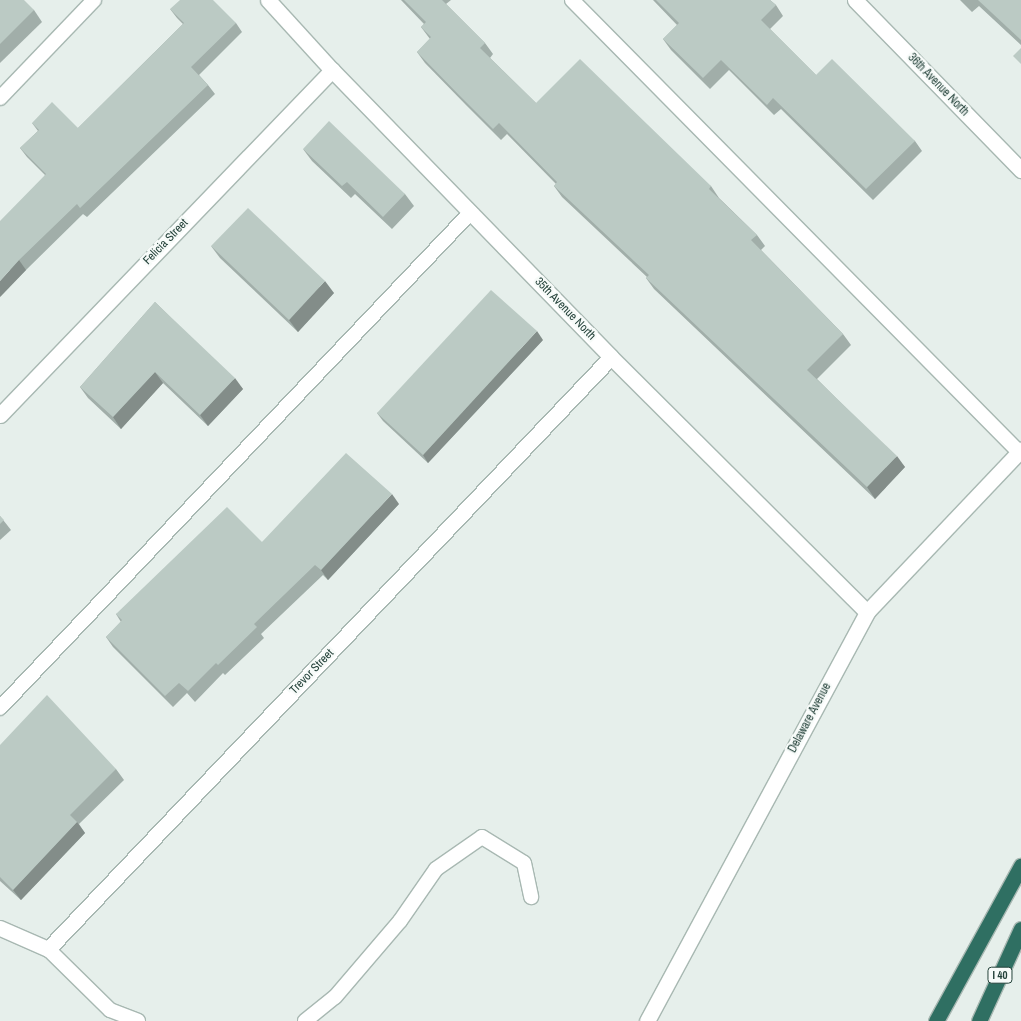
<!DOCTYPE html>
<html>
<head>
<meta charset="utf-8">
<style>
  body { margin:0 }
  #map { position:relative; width:1021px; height:1021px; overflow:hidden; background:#e6efeb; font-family:"Archivo Narrow",sans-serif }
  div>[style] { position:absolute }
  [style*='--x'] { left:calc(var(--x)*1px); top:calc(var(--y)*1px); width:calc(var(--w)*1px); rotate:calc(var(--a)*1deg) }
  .roads { filter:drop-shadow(1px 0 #a8b8b2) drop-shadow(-1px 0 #a8b8b2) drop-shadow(0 1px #a8b8b2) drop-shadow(0 -1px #a8b8b2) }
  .service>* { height:14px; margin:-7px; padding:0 7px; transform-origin:7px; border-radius:7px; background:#fff }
  .minor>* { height:15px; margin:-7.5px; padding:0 7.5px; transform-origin:7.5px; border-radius:7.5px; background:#fff }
  .motorway>* { height:15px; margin:-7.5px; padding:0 7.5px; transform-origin:7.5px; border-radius:7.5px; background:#2f6f62 }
  .wall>* { inset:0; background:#a1aea9 }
  .shaded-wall>* { inset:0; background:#838d89 }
  .building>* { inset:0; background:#bbcac4 }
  span { translate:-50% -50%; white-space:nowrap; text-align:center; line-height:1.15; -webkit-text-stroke:4.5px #f7fbf9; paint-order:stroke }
  .shield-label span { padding:1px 4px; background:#f7fbf9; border:1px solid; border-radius:4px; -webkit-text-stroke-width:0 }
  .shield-label { font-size:11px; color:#24423a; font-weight:700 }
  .street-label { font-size:12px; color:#24423a }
</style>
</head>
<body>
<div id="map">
  <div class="roads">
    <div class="service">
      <i style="--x:572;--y:0;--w:636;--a:45.32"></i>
      <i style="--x:0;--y:98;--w:136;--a:-46.2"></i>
      <i style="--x:0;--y:708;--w:684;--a:-46.48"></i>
      <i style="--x:48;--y:949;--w:87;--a:44.5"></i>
      <i style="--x:110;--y:1010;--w:30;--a:21"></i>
      <i style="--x:305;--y:1021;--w:38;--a:-39"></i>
      <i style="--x:335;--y:997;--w:100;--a:-49.5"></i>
      <i style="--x:400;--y:921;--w:63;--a:-55.3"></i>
      <i style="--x:436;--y:869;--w:56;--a:-34.8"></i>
      <i style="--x:482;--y:837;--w:49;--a:31.8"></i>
      <i style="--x:524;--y:863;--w:35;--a:78"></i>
    </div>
    <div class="minor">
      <i style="--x:268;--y:0;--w:95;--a:47.6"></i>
      <i style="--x:332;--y:70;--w:400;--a:45.8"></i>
      <i style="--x:611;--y:357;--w:361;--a:44.9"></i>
      <i style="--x:855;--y:0;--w:238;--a:45.7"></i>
      <i style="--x:0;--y:415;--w:479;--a:-46.1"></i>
      <i style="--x:0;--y:928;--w:52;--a:23.6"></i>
      <i style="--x:48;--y:949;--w:817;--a:-46.44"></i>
      <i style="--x:647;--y:1021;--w:464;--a:-61.7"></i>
      <i style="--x:867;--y:612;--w:224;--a:-46.5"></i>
    </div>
    <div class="motorway">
      <i style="--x:936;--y:1021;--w:177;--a:-61.3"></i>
      <i style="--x:979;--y:1021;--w:101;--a:-65.5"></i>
    </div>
  </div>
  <div class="wall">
    <i style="clip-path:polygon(0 0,34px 10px,42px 22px,0 63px)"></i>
    <i style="clip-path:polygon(401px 0,451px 0,446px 4px,485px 43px,493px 54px,490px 58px,536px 103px,711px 186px,719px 198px,757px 235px,765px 246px,761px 250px,843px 334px,851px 345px,817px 379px,905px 467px,875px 499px,654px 289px,646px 278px,647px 277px,562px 197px,554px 186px,556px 184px,507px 134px,501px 140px,466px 105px,425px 63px,417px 52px,430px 39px,421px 27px,424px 24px)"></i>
    <i style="clip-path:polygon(653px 0,770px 0,776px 5px,783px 16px,770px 29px,816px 75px,915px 141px,922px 151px,873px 200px,781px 109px,774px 115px,729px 70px,710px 89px,671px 50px,663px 39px,677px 25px)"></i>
    <i style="clip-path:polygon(960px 0,1021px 0,1021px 45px,979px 6px,972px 12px)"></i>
    <i style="clip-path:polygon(170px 9px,236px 23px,242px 32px,199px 75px,208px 85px,215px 94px,87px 217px,83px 214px,26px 270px,0 297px,45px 175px,27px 157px,20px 148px,38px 131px,32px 123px,78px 128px,183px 24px,177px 18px)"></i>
    <i style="clip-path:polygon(303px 149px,405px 194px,414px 206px,392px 229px,355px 194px,351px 198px,312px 161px)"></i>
    <i style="clip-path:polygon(211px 246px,334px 293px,298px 332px,220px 258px)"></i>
    <i style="clip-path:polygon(155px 302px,243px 389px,208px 426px,163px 383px,121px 429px,88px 398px,80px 387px)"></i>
    <i style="clip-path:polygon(543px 340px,428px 463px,383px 421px,377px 413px)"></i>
    <i style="clip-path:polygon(399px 504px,328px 580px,323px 575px,261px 634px,264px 638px,225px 675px,223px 673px,195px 702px,187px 693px,173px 707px,113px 647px,106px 637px,121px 622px,116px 614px,262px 542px)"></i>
    <i style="clip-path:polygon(0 516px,11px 530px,0 540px)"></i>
    <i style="clip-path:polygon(0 745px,116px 769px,124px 780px,79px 824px,85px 833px,21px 900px,0 881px)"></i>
  </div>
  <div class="shaded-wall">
    <i style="clip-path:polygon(19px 260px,26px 270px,0 297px,0 281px)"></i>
    <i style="clip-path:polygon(325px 281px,334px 293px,298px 332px,289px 320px)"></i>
    <i style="clip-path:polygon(537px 331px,543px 340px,428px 463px,423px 455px)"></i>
    <i style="clip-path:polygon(155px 372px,163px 383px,121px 429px,113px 417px)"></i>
    <i style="clip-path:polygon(235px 378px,243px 389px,208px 426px,200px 415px)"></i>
    <i style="clip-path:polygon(897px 456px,905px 467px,875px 499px,867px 487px)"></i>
    <i style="clip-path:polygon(392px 494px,399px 504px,328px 580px,321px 570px)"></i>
    <i style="clip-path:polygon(77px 822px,85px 833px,21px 900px,13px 890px)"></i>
  </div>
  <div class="building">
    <i style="clip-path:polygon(0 0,24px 0,34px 10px,0 44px)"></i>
    <i style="clip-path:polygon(180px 0,213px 0,236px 23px,191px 67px,208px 85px,80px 208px,77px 204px,19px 260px,0 281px,0 221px,46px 174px,20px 148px,39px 130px,32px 123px,52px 102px,78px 128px,184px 23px,170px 9px)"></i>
    <i style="clip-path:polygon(404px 0,442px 0,485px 43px,480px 48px,536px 103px,580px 59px,711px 186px,709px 189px,757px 235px,751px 240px,843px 334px,807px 370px,897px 456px,867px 487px,646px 278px,649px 275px,554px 186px,557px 182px,499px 123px,493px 129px,458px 94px,417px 52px,431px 37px,421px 27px,426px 22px)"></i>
    <i style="clip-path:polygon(656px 0,770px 0,776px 5px,761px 20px,816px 75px,832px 59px,915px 141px,866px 189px,773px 98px,767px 105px,721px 60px,703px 78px,663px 39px,679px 23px)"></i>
    <i style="clip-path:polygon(978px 0,1021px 0,1021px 40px)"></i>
    <i style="clip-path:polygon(1021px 48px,1021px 64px,1013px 56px)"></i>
    <i style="clip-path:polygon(329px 121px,405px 194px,383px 217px,347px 182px,342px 186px,303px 149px)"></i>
    <i style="clip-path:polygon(248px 208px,325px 281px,289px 320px,211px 246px)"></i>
    <i style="clip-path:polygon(491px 290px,537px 331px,423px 455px,377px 413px)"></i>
    <i style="clip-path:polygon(155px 302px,235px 378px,200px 415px,155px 372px,113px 417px,80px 387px)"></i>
    <i style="clip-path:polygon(346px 453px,392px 494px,321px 570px,315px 565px,254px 624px,257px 627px,218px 665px,216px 663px,188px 691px,179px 683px,165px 696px,106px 637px,122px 620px,116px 614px,227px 507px,262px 542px)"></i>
    <i style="clip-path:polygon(0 516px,4px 520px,0 524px)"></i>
    <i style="clip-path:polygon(47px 695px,116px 769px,70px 815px,77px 822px,13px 890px,0 877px,0 745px)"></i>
  </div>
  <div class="shield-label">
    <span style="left:1000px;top:975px">I 40</span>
  </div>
  <div class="street-label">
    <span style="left:938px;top:85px;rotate:46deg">36th Avenue North</span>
    <span style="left:166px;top:242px;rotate:-46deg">Felicia Street</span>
    <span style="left:565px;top:309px;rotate:46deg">35th Avenue North</span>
    <span style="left:312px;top:672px;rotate:-46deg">Trevor Street</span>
    <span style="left:810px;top:718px;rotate:-62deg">Delaware Avenue</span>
  </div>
</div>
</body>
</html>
